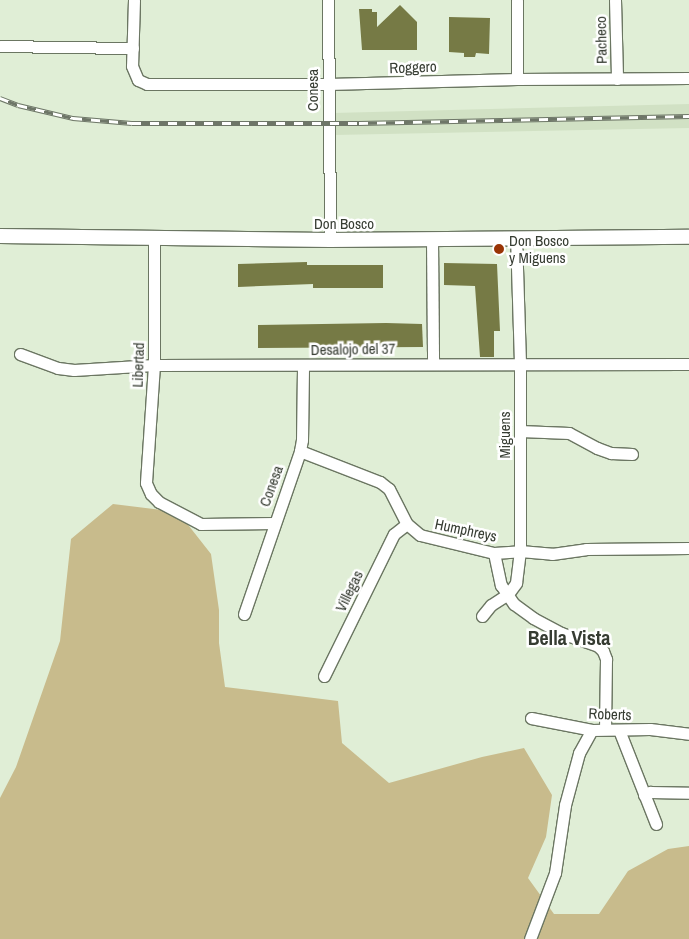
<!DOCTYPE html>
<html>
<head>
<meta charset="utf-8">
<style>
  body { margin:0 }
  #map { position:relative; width:689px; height:939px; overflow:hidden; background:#e0eed6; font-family:"Archivo Narrow",sans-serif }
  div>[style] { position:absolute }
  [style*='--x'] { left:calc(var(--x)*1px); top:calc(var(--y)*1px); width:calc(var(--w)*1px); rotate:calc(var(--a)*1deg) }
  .built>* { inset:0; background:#d1e1c4 }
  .green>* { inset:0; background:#c8bb8c }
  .building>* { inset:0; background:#767a45 }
  .roads { filter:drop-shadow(1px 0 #6b7662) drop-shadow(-1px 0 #6b7662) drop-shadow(0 1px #6b7662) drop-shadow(0 -1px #6b7662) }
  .minor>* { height:11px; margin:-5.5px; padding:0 5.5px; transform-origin:5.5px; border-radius:5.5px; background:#fff }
  .tertiary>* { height:14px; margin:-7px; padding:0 7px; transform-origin:7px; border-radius:7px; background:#fff }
  .rail>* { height:5px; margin-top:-2.5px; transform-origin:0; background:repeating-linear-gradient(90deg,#fff 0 9px,#6e7668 0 18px); box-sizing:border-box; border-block:1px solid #6e7668 }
  .dots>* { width:14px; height:14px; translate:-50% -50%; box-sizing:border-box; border:2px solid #fff; border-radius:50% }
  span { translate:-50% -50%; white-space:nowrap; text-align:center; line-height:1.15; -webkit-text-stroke:5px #fff; paint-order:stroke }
  .street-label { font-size:15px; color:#363c32 }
  .poi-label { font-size:15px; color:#363c32 }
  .left { translate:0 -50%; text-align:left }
  .district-label { font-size:20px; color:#363c32; font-weight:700 }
</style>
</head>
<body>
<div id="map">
  <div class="built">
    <i style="clip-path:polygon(689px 104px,689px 128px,334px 135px,333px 113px)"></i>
  </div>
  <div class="green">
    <i style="clip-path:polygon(113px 504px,178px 512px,211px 554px,219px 610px,219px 643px,225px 687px,338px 701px,342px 743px,389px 783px,482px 757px,524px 748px,552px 795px,546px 837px,528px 878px,554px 914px,599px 914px,628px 871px,668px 849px,689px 846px,689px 939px,0 939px,0 798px,16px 767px,60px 641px,71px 539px)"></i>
  </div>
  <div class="building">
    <i style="clip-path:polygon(400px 5px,417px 22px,417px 50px,362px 50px,359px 9px,372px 9px,372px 12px,377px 12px,377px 27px)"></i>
    <i style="clip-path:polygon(449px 17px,490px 18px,489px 54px,476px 53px,475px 57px,464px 57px,464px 53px,449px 52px)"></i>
    <i style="clip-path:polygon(307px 262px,307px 265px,383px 265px,383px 288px,313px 288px,313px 284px,238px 287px,238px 264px)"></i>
    <i style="clip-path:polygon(444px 263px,497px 264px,500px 331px,494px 331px,494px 357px,480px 357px,475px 286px,444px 285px)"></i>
    <i style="clip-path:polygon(386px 323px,422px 324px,423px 347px,258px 348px,258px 325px)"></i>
  </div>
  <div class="roads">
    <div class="minor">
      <i style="--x:134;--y:0;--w:66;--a:91.7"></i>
      <i style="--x:132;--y:66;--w:15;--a:67"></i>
      <i style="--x:138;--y:80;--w:10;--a:24"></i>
      <i style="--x:147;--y:84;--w:181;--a:0"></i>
      <i style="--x:328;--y:84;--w:189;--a:-1.5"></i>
      <i style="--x:517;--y:79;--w:172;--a:-0.3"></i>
      <i style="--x:328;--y:0;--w:240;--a:89.5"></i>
      <i style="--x:517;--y:0;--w:79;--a:90"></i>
      <i style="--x:615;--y:0;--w:79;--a:88.5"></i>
      <i style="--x:0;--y:46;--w:133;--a:0.9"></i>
      <i style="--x:154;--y:236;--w:129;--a:90"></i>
      <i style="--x:154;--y:365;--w:118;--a:93.9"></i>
      <i style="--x:146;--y:483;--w:12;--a:66"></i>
      <i style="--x:151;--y:494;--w:11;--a:45"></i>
      <i style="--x:159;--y:502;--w:47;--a:27.6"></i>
      <i style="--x:201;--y:524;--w:73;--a:-0.8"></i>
      <i style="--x:432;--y:239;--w:124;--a:89.5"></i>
      <i style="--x:20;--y:354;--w:40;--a:20.2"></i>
      <i style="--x:58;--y:368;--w:16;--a:7"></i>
      <i style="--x:74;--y:370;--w:80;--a:-3.6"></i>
      <i style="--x:154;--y:365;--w:535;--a:-0.11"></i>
      <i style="--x:520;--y:431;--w:49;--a:2.3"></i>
      <i style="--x:569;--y:433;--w:32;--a:28"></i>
      <i style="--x:597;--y:448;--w:15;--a:20"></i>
      <i style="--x:611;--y:453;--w:21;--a:3"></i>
      <i style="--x:300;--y:451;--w:86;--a:21.2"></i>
      <i style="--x:380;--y:482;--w:11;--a:38"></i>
      <i style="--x:389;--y:489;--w:39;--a:63"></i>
      <i style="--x:407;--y:524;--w:17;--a:40"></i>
      <i style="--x:420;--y:535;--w:76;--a:13.7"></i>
      <i style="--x:494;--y:553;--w:26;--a:-4"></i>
      <i style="--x:520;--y:551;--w:32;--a:5"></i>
      <i style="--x:552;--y:554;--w:34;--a:-8"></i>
      <i style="--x:586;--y:549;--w:103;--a:-0.6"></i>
      <i style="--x:494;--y:553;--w:33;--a:78"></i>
      <i style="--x:501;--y:585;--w:23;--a:56"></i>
      <i style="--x:514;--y:604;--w:24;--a:36"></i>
      <i style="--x:533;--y:618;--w:32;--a:28"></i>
      <i style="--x:561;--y:633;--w:39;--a:19"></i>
      <i style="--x:598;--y:646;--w:7;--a:45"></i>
      <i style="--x:603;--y:651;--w:9;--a:69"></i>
      <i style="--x:606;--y:659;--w:70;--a:90.8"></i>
      <i style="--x:244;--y:614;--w:172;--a:-71"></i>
      <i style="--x:300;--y:451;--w:11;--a:-80"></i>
      <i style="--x:302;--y:440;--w:75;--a:-89.2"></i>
      <i style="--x:482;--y:616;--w:14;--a:-51"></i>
      <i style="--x:491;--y:605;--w:20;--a:-33"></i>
      <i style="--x:508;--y:594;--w:14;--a:-54"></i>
      <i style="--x:516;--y:583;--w:32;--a:-83"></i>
      <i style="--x:520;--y:551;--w:188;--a:-90"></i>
      <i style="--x:520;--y:363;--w:125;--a:-91.8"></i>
      <i style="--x:324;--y:676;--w:158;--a:-63.8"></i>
      <i style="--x:394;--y:534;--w:16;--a:-38"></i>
      <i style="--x:531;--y:718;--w:62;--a:11.1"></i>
      <i style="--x:592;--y:730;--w:58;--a:-1"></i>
      <i style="--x:650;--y:729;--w:39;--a:7"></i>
      <i style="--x:619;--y:730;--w:101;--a:68.5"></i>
      <i style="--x:644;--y:795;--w:7;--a:-27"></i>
      <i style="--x:650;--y:792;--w:39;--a:1"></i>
      <i style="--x:530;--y:939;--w:71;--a:-69.3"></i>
      <i style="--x:555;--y:873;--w:69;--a:-81.6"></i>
      <i style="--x:565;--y:805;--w:54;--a:-74.9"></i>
      <i style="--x:579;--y:753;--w:26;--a:-61"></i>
    </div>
    <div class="tertiary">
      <i style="--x:0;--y:236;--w:330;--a:0.7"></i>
      <i style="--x:330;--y:240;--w:359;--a:-0.5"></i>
    </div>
  </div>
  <div class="rail">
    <i style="--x:0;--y:98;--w:19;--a:21"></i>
    <i style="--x:18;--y:105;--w:57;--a:13.3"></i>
    <i style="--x:73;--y:118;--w:59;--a:4.8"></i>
    <i style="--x:132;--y:123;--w:227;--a:0"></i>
    <i style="--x:359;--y:123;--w:330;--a:-1.2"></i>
  </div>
  <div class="dots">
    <i style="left:499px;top:249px;background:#993405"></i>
  </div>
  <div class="street-label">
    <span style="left:601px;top:40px;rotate:-91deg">Pacheco</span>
    <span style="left:413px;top:67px;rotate:-2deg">Roggero</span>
    <span style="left:313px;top:90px;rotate:-90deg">Conesa</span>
    <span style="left:344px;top:224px">Don Bosco</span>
    <span style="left:353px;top:349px;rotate:-1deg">Desalojo del 37</span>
    <span style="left:138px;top:365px;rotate:-88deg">Libertad</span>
    <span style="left:505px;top:435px;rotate:-90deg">Miguens</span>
    <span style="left:271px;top:486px;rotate:-70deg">Conesa</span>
    <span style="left:466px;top:530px;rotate:12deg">Humphreys</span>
    <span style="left:349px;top:591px;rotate:-64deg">Villegas</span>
    <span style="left:610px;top:714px;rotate:2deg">Roberts</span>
  </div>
  <div class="poi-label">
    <span class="left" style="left:509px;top:249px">Don Bosco<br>y Miguens</span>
  </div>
  <div class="district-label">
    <span style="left:569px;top:637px">Bella Vista</span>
  </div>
</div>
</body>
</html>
